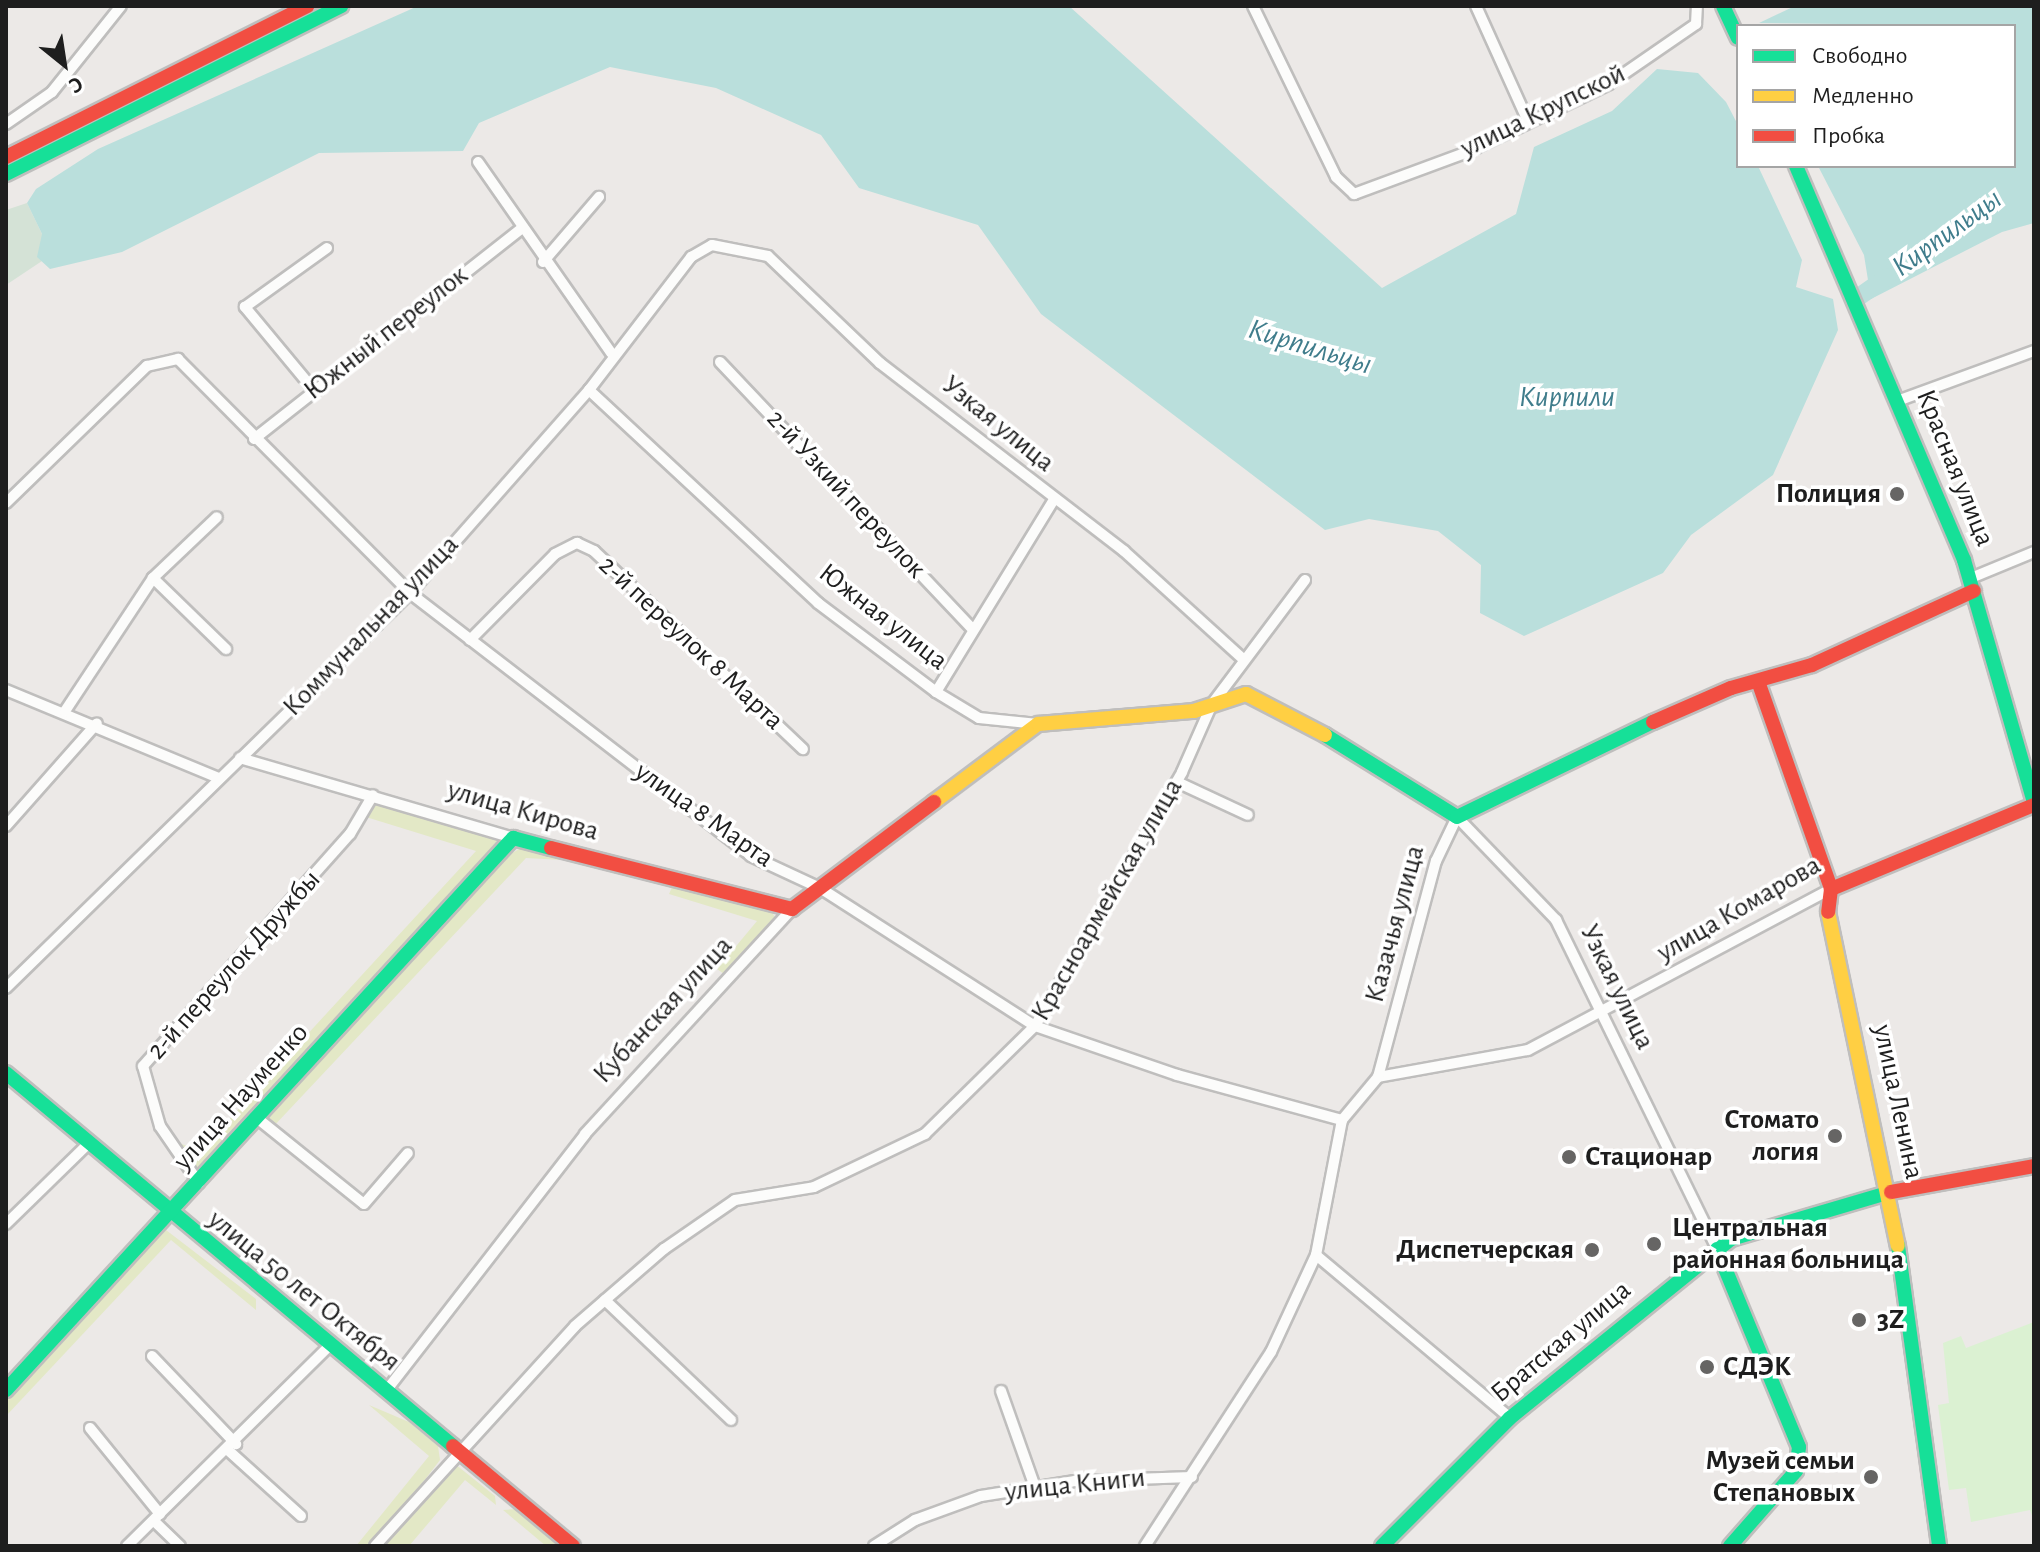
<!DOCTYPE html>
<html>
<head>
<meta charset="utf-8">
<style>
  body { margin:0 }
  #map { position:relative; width:2040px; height:1552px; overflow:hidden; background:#ece9e7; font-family:"Alegreya Sans",sans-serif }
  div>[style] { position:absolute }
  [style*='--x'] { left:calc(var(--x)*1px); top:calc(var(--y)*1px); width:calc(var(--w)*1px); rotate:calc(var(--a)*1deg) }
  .grass>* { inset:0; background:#e3e8c6 }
  .wetland>* { inset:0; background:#d4e2d6 }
  .park>* { inset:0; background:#dbf1d2 }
  .water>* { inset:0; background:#badfdc }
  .river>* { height:18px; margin:-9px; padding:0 9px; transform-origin:9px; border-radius:9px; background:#badfdc }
  .roads { filter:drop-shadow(2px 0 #bfbebd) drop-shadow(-2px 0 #bfbebd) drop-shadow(0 2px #bfbebd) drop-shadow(0 -2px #bfbebd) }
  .street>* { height:10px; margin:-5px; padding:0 5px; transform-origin:5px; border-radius:5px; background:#fcfcfb }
  .fast>* { height:14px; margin:-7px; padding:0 7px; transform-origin:7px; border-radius:7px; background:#16e098 }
  .slow>* { height:14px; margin:-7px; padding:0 7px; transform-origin:7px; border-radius:7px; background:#ffcf43 }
  .jam>* { height:14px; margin:-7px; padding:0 7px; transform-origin:7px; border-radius:7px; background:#f24e42 }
  .dots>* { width:22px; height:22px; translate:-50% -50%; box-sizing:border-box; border:4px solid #fff; border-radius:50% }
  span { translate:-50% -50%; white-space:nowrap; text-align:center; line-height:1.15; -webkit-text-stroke:7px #fff; paint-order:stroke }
  .street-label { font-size:28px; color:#1e1e1e }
  .poi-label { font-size:28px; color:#1e1e1e; font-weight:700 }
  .right { translate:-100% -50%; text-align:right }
  .left { translate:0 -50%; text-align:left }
  .water-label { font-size:30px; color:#407d8c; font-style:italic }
  .frame { position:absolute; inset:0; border:8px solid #1e1e1e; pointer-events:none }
  .legend { position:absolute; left:1736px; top:24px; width:280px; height:144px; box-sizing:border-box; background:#fff; border:2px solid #a5a5a5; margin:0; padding:10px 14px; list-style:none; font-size:24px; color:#1e1e1e }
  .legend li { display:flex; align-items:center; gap:16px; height:40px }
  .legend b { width:40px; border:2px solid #a5a5a5 }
  .north { position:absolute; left:24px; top:24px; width:80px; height:80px; -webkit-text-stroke:6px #fff; paint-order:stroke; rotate:150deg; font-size:22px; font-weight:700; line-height:32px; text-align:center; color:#1e1e1e }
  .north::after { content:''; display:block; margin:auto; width:28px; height:36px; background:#1e1e1e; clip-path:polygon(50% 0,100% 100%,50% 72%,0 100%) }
</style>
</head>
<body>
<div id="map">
  <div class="grass">
    <i style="clip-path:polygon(373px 801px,494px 837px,498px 845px,201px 1169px,194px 1167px,179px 1143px,200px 1151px,476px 851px,366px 817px)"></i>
    <i style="clip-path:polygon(523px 847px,563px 860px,526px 858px,272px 1128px,265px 1116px,505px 857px)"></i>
    <i style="clip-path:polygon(673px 885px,771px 911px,777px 920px,727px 976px,717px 969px,757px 921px,669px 894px)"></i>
    <i style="clip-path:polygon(166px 1230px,256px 1299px,256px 1310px,171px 1240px,6px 1416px,6px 1397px)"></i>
    <i style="clip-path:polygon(369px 1405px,409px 1422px,438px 1446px,440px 1460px,374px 1546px,356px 1546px,429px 1456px)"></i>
    <i style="clip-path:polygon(455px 1464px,495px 1496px,496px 1505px,465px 1480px,409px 1546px,384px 1546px)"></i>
    <i style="clip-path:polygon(516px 1509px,561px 1546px,546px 1546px,503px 1510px)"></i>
  </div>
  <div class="wetland">
    <i style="clip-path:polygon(27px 203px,42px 234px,42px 261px,6px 285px,6px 210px)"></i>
  </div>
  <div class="park">
    <i style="clip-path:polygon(2034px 1322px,2034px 1521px,2030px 1510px,1971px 1522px,1966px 1488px,1949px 1490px,1938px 1405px,1949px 1403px,1943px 1343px,1961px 1336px,1966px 1348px)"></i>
  </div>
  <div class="water">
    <i style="clip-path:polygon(418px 6px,1069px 6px,1382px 288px,1516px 214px,1534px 147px,1612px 111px,1657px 69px,1698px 73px,1726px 102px,1738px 125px,1738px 166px,1758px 166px,1802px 260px,1796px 287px,1833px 299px,1838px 330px,1773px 475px,1691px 535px,1663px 573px,1524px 636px,1480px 613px,1481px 565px,1438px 531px,1369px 519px,1325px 530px,1041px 314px,978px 225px,859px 188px,821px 135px,716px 88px,610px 67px,479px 123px,463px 151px,319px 153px,122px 252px,50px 269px,37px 257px,42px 234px,27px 203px,36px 189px,98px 149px)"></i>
    <i style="clip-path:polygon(1795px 6px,2034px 6px,2034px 223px,2002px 232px,1871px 299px,1864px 255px,1818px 166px,2014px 166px,2014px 26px,1759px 23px)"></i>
  </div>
  <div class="river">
    <i style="--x:1860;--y:296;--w:33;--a:-35"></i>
  </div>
  <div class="roads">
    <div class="street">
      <i style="--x:1253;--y:6;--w:190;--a:64.1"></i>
      <i style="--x:1336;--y:177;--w:25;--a:43"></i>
      <i style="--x:1354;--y:194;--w:124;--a:-20.3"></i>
      <i style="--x:1470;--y:151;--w:154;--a:-25.7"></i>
      <i style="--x:1609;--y:84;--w:106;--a:-34.6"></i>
      <i style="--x:1696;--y:24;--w:18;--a:-87"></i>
      <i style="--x:1476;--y:6;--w:124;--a:65.7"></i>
      <i style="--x:6;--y:124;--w:56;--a:-34.8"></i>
      <i style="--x:52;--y:92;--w:110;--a:-51.3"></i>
      <i style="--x:478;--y:162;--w:233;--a:55.1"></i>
      <i style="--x:543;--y:262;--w:86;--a:-49.3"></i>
      <i style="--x:720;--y:362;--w:365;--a:46.6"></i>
      <i style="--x:313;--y:389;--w:107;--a:-129.7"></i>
      <i style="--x:245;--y:307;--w:101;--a:-35.7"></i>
      <i style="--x:589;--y:390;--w:313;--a:42.9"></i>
      <i style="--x:818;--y:603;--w:148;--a:37"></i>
      <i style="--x:936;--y:692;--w:50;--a:31.2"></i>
      <i style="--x:979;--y:718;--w:59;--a:5.8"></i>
      <i style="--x:1900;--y:400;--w:143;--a:-20.1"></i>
      <i style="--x:254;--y:439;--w:338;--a:-38.2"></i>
      <i style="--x:6;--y:503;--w:197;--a:-44.2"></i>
      <i style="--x:147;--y:366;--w:32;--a:-13"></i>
      <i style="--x:178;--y:359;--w:330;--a:45.2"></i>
      <i style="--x:410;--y:593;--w:431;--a:37.6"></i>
      <i style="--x:751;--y:856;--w:76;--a:24.9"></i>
      <i style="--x:820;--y:888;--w:255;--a:32.7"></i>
      <i style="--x:1035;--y:1026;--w:150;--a:19"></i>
      <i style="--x:1177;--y:1075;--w:171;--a:15.3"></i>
      <i style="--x:153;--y:578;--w:102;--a:44.2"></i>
      <i style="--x:1971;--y:578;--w:68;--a:-22.4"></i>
      <i style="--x:470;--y:640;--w:121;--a:-45.3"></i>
      <i style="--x:555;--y:554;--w:25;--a:-27"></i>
      <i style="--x:577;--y:543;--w:19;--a:25"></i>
      <i style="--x:594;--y:551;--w:288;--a:43.5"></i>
      <i style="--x:6;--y:690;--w:230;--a:22.5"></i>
      <i style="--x:936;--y:692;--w:224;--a:-58.5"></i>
      <i style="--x:65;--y:711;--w:159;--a:-56.5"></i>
      <i style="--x:153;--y:578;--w:88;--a:-43.6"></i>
      <i style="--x:240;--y:758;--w:284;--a:16.3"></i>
      <i style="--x:1177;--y:782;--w:78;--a:24.9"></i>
      <i style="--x:6;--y:826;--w:137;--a:-48.5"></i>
      <i style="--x:6;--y:988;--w:565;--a:-44.35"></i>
      <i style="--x:410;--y:593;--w:271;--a:-48.6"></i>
      <i style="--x:589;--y:390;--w:168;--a:-52.5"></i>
      <i style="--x:691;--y:257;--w:24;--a:-30"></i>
      <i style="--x:712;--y:245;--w:57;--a:11.1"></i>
      <i style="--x:768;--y:256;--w:155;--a:43.7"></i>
      <i style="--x:880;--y:363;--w:308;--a:37.6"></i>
      <i style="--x:1124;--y:551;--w:162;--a:42.2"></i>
      <i style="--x:1378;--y:1077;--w:152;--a:-10.2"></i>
      <i style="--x:1528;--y:1050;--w:343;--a:-28"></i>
      <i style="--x:257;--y:1118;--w:137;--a:38.8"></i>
      <i style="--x:364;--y:1204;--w:67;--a:-49.2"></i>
      <i style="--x:199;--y:1183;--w:69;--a:-124.4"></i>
      <i style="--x:160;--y:1126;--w:62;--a:-105.8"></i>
      <i style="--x:143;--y:1066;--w:311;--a:-48.3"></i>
      <i style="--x:350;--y:834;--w:45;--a:-59.5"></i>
      <i style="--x:6;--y:1224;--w:112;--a:-44.3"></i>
      <i style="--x:1316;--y:1255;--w:253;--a:40"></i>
      <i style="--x:605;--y:1300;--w:174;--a:43.6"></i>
      <i style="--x:152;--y:1356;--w:122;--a:46.3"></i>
      <i style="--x:386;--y:1391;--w:325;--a:-52.2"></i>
      <i style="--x:585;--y:1134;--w:306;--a:-47.4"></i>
      <i style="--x:1001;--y:1391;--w:102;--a:70.5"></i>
      <i style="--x:90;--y:1428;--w:111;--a:50.9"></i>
      <i style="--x:229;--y:1451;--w:97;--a:42.1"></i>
      <i style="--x:154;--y:1521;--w:36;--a:44"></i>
      <i style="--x:127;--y:1546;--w:283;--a:-44.7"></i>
      <i style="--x:375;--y:1546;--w:297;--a:-47.7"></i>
      <i style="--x:575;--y:1326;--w:118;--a:-40.9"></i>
      <i style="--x:664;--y:1249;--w:86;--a:-34.6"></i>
      <i style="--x:735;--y:1200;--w:80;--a:-9.3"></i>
      <i style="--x:814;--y:1187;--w:123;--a:-25.5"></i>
      <i style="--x:925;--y:1134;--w:154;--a:-44.5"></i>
      <i style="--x:1035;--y:1026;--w:293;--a:-59.9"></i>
      <i style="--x:1182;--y:772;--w:74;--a:-66.2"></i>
      <i style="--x:1212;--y:704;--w:155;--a:-53.1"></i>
      <i style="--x:874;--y:1546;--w:49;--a:-32.4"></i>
      <i style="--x:915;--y:1520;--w:70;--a:-20"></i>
      <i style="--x:981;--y:1496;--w:95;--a:-9.1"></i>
      <i style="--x:1075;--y:1481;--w:117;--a:-2"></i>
      <i style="--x:1145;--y:1546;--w:231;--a:-57"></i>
      <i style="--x:1271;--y:1352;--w:107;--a:-65.1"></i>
      <i style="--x:1316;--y:1255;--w:137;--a:-79.1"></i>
      <i style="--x:1342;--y:1120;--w:56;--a:-50.1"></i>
      <i style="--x:1378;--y:1077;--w:224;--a:-75"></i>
      <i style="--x:1436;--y:861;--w:49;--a:-64.5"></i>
      <i style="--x:1457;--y:817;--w:143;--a:46.1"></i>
      <i style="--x:1556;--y:920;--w:366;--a:63.9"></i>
    </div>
    <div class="fast">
      <i style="--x:1723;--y:6;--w:35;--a:65"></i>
      <i style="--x:1796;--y:166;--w:428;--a:66.9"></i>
      <i style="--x:1964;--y:560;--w:252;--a:73.9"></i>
      <i style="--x:6;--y:174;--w:375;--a:-26.6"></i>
      <i style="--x:1325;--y:735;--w:155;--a:31.8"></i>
      <i style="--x:1457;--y:817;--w:218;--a:-25.9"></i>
      <i style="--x:6;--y:1073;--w:582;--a:39.84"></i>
      <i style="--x:1898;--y:1246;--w:303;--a:82.2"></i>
      <i style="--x:1717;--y:1249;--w:214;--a:67.5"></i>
      <i style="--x:1799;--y:1447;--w:24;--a:97"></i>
      <i style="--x:1796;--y:1471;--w:100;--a:131.3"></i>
      <i style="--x:6;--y:1390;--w:750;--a:-47.43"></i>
      <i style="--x:513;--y:838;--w:39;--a:15"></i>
      <i style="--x:1382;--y:1546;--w:181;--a:-45"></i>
      <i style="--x:1510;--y:1418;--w:284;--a:-39"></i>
      <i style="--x:1731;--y:1239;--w:167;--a:-16.4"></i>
    </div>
    <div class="slow">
      <i style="--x:934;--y:802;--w:130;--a:-36.9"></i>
      <i style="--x:1038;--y:724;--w:157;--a:-4.8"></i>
      <i style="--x:1194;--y:711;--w:55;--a:-18.1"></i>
      <i style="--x:1246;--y:694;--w:89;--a:27.4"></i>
      <i style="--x:1828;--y:912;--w:341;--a:78.2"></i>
    </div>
    <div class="jam">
      <i style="--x:6;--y:157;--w:337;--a:-26.6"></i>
      <i style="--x:1759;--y:684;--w:217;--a:70.6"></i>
      <i style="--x:1831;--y:889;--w:23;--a:97"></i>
      <i style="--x:1653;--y:722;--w:85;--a:-23.6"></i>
      <i style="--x:1731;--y:688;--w:84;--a:-15.9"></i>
      <i style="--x:1812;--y:665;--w:178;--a:-24.6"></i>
      <i style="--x:551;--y:848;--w:249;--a:14.2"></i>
      <i style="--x:792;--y:909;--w:178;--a:-37"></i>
      <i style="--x:1831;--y:889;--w:220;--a:-22.5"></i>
      <i style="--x:1891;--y:1192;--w:145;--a:-10.3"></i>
      <i style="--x:453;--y:1446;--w:156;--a:39.8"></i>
    </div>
  </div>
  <div class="dots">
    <i style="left:1897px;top:494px;background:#666564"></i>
    <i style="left:1835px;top:1136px;background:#666564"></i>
    <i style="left:1569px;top:1157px;background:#666564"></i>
    <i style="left:1654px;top:1244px;background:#666564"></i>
    <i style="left:1592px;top:1250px;background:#666564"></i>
    <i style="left:1859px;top:1320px;background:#666564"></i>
    <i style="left:1707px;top:1367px;background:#666564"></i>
    <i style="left:1871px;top:1477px;background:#666564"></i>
  </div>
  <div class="street-label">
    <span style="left:1543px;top:111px;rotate:-26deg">улица Крупской</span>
    <span style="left:386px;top:333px;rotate:-38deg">Южный переулок</span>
    <span style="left:998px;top:424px;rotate:39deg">Узкая улица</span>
    <span style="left:1955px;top:468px;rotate:68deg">Красная улица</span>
    <span style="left:846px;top:494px;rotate:47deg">2-й Узкий переулок</span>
    <span style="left:883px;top:617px;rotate:38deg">Южная улица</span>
    <span style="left:371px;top:626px;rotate:-46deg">Коммунальная улица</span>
    <span style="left:691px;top:643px;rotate:43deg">2-й переулок 8 Марта</span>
    <span style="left:523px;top:811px;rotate:16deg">улица Кирова</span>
    <span style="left:704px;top:815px;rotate:35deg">улица 8 Марта</span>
    <span style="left:1107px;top:900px;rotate:-60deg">Красноармейская улица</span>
    <span style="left:1739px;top:909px;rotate:-30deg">улица Комарова</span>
    <span style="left:1395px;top:924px;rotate:-75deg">Казачья улица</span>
    <span style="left:234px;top:965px;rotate:-48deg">2-й переулок Дружбы</span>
    <span style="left:1617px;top:987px;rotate:64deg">Узкая улица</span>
    <span style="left:663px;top:1010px;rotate:-47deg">Кубанская улица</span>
    <span style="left:241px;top:1097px;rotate:-48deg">улица Науменко</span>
    <span style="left:1898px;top:1102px;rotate:78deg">улица Ленина</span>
    <span style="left:304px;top:1291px;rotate:39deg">улица 50 лет Октября</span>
    <span style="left:1561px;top:1342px;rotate:-40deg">Братская улица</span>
    <span style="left:1075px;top:1485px;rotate:-6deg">улица Книги</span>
  </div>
  <div class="poi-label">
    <span class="right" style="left:1881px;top:494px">Полиция</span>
    <span class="right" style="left:1819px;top:1136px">Стомато<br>логия</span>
    <span class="left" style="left:1585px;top:1157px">Стационар</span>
    <span class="left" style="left:1672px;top:1244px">Центральная<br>районная больница</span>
    <span class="right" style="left:1574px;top:1250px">Диспетчерская</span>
    <span class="left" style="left:1877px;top:1320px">3Z</span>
    <span class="left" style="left:1723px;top:1367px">СДЭК</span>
    <span class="right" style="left:1855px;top:1477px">Музей семьи<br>Степановых</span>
  </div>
  <div class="water-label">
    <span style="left:1947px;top:233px;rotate:-36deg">Кирпильцы</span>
    <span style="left:1310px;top:347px;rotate:17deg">Кирпильцы</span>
    <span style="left:1567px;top:397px">Кирпили</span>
  </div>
  <div class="frame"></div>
  <ul class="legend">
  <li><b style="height:10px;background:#16e098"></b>Свободно</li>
  <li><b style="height:10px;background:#ffcf43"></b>Медленно</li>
  <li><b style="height:10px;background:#f24e42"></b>Пробка</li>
  </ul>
  <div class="north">С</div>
</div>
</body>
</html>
